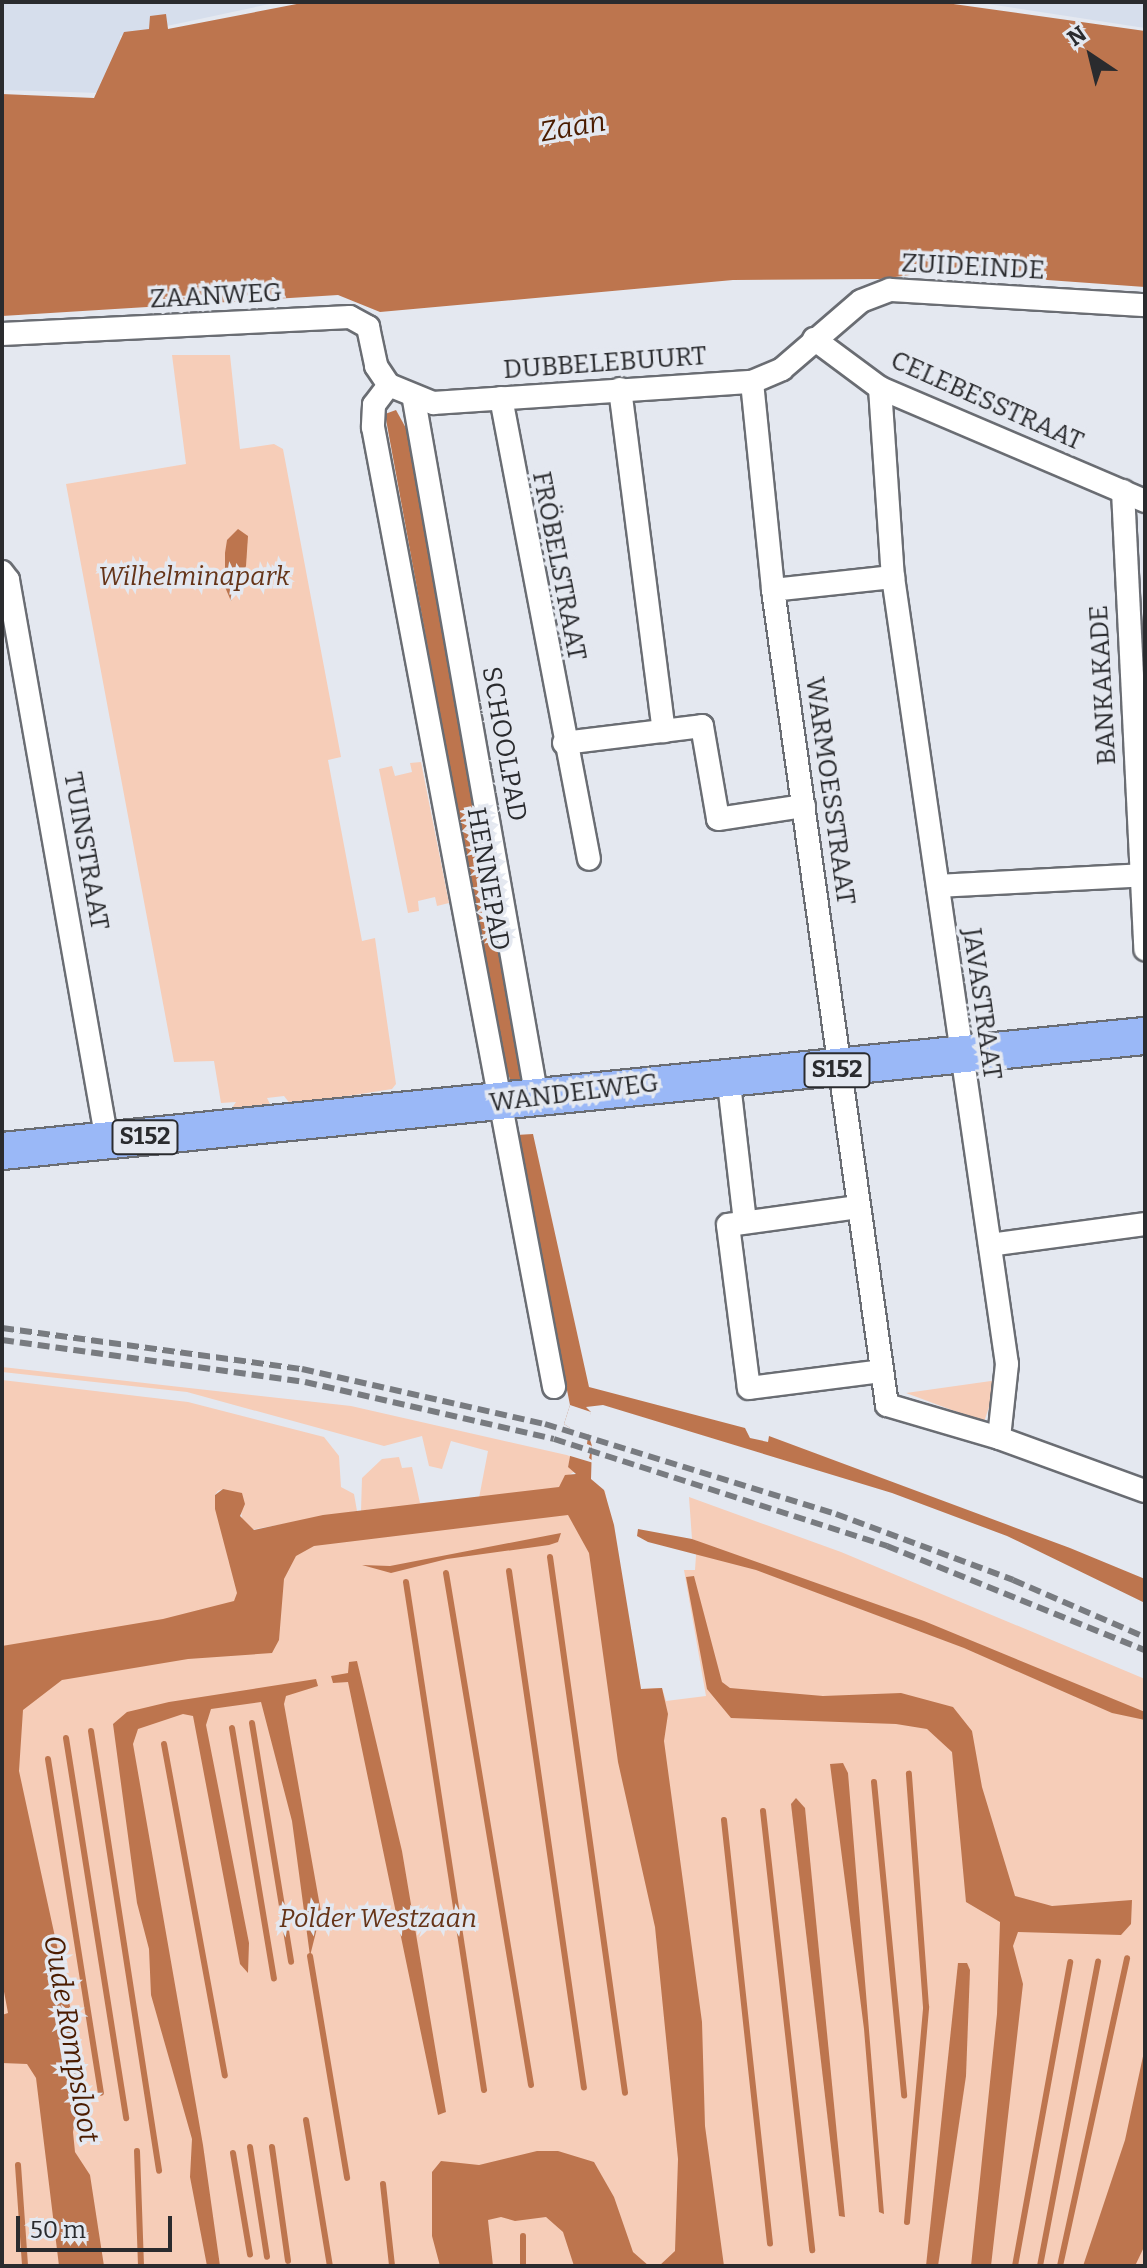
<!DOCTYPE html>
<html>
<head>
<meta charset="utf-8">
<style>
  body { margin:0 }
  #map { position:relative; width:1147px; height:2268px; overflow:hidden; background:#e4e8f0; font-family:Bitter,serif }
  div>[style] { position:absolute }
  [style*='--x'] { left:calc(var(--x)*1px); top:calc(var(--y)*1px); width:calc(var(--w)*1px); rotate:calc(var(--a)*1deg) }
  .built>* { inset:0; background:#d6deec }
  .green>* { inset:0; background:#f6cdb8 }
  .water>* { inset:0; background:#bd754e }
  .pier>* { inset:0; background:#e4e8f0 }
  .stream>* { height:6px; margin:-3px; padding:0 3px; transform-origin:3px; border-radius:3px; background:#bd754e }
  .roads { filter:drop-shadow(2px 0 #6a6d73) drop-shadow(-2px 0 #6a6d73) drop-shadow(0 2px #6a6d73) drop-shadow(0 -2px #6a6d73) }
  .street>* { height:22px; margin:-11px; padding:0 11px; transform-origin:11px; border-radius:11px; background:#fff }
  .primary>* { height:36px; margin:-18px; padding:0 18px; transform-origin:18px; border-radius:18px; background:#9ab8f7 }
  .rail>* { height:6px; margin-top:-3px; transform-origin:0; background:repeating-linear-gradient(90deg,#787b80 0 12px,transparent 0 18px) }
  span { translate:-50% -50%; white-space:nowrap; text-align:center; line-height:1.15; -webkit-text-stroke:7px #e4e8f0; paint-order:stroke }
  .shield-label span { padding:2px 6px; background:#e4e8f0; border:2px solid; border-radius:6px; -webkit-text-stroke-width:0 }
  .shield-label { font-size:24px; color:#2a2b2e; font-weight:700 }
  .street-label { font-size:26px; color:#2a2b2e }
  .park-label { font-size:26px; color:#653418; font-style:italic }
  .water-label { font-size:28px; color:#4b1c00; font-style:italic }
  .frame { position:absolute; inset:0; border:4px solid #2a2b2e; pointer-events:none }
  .north { position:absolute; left:1051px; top:16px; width:80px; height:80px; -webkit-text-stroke:6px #e4e8f0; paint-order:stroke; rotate:325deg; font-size:22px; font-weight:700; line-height:32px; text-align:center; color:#2a2b2e }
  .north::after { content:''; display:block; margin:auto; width:28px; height:36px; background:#2a2b2e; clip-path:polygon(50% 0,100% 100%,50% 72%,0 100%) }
  .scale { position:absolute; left:16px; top:2216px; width:156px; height:36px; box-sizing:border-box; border:4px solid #2a2b2e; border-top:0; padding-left:10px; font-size:24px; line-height:28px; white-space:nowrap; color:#2a2b2e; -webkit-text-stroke:6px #e4e8f0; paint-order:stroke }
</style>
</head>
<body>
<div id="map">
  <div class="built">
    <i style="clip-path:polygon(2px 2px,279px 2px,120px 36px,124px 58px,100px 93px,2px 90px)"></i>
    <i style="clip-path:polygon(975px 2px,1145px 2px,1145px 28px)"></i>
  </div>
  <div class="green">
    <i style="clip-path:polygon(172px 355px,230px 355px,240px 449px,274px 444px,283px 449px,341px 757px,328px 760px,337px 808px,362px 941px,375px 938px,396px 1084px,392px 1089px,291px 1105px,284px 1096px,267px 1098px,271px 1106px,230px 1111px,236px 1102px,221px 1103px,214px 1061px,174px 1062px,66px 484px,186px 464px)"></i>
    <i style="clip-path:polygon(421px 762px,449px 903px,437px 906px,435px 897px,418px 901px,419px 911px,408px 913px,379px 769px,392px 766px,395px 776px,412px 772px,410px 763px)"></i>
    <i style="clip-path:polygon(2px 1367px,351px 1406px,571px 1456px,568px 1467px,577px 1470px,569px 1475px,605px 1491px,641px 1689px,662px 1688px,666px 1701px,706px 1696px,684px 1570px,695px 1570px,697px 1541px,692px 1539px,689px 1497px,841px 1552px,1145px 1679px,1145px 2266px,2px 2266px,2px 1380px,188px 1402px,324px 1437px,339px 1456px,341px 1487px,354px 1494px,357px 1511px,250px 1530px,242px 1523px,241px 1508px,223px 1489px,218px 1491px,215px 1495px,229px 1562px,372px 1509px,361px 1511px,362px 1478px,382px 1459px,399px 1457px,402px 1468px,412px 1467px,420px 1503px,490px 1499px,479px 1498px,488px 1451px,451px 1441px,442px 1469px,429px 1466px,422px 1436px,384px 1446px,187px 1392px,2px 1372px)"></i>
    <i style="clip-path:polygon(998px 1380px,984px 1422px,906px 1393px)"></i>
  </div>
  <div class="water">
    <i style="clip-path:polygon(307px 2px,939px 2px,1145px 31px,1145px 287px,933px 272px,880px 279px,733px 280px,380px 312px,338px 295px,2px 316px,2px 94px,94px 98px,124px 32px,149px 29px,150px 16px,166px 14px,168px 29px)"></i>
    <i style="clip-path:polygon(396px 410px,407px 430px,524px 1062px,522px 1081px,511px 1082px,504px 1063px,385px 414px)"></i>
    <i style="clip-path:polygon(238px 529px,248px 536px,246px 566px,231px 601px,225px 587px,225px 553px,227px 540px)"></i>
    <i style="clip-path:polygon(533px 1134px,589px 1387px,745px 1428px,750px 1438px,768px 1442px,769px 1436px,1070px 1548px,1145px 1579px,1145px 1603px,1007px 1536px,892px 1493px,603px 1405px,586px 1407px,591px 1412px,586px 1427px,592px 1446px,591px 1479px,604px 1490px,614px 1525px,641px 1689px,662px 1688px,668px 1714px,664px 1741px,702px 2022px,705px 2126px,724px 2266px,659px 2266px,675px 2251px,678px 2159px,655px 1927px,618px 1762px,589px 1553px,568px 1515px,314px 1546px,296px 1556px,284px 1579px,279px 1640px,272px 1653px,188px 1659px,62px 1680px,23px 1710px,19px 1771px,78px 2043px,81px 2082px,73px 2132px,75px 2152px,90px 2175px,104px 2266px,59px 2266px,36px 2078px,27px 2064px,2px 2063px,2px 2015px,8px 2013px,2px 1981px,2px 1646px,163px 1619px,234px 1601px,237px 1593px,215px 1509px,215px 1495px,223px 1489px,242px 1493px,245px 1504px,240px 1516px,254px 1530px,323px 1515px,559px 1487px,565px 1475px,576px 1474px,568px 1467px,573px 1441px,570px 1428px,564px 1424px,570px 1405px,516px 1135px)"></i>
    <i style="clip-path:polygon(638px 1529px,692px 1539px,924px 1621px,1145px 1712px,1145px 1720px,1112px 1713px,964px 1648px,756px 1570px,648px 1542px,637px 1536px)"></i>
    <i style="clip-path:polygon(561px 1533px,558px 1542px,549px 1545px,447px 1559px,391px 1573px,362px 1565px,390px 1566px)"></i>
    <i style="clip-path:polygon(694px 1576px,722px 1682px,730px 1688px,823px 1696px,901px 1693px,953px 1707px,972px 1731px,982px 1787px,1015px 1896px,1052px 1906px,1132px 1900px,1131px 1924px,1121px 1935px,1018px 1932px,1013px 1946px,1023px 1984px,991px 2266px,971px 2266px,997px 2014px,1000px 1922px,966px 1902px,952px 1752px,927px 1729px,896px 1724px,731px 1718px,707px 1689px,686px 1577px)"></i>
    <i style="clip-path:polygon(357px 1661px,402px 1851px,446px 2112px,438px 2115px,348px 1682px,333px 1683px,331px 1676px,348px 1673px,349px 1662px)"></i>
    <i style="clip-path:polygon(316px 1679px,318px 1686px,286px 1696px,284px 1704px,321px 1912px,310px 1956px,292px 1821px,261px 1702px,211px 1709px,206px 1725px,249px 1943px,248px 1973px,240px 1964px,193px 1716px,183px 1714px,138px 1729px,133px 1744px,203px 2145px,220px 2266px,207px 2266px,190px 2177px,192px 2139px,151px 1995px,149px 1949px,137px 1903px,113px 1724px,127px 1712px,169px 1702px)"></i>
    <i style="clip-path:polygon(843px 1763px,848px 1773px,884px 2214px,879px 2212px,864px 2029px,830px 1764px)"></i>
    <i style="clip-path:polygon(796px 1798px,805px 1808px,845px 2217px,839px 2216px,791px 1804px)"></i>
    <i style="clip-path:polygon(958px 1963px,967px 1963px,970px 1970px,966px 2076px,938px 2266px,926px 2266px)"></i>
    <i style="clip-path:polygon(1145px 2047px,1145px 2245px,1135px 2266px,1083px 2266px,1125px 2140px)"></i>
    <i style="clip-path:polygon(537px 2151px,558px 2151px,594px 2162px,614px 2197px,633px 2252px,649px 2266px,574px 2266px,563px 2232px,546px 2217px,515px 2221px,501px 2217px,488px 2220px,493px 2266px,440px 2266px,432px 2236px,432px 2172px,441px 2161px,479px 2165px)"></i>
  </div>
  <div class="pier">
    <i style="clip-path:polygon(570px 1405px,591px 1412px,587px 1444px,592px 1446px,589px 1458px,597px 1464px,567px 1455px,573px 1446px,570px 1428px,564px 1424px)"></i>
  </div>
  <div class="stream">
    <i style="--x:550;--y:1557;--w:541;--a:82.03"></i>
    <i style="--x:509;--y:1571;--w:522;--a:81.75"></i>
    <i style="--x:446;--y:1573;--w:519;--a:80.57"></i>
    <i style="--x:406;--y:1582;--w:514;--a:81.27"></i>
    <i style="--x:252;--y:1723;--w:242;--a:80.7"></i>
    <i style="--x:232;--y:1728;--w:254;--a:80.5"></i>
    <i style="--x:91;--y:1731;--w:445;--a:81.2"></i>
    <i style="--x:66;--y:1738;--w:385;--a:81"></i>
    <i style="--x:164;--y:1744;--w:337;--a:79.6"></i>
    <i style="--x:48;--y:1759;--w:338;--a:81"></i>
    <i style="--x:874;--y:1782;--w:315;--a:84.5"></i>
    <i style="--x:763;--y:1811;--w:442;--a:83.6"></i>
    <i style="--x:724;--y:1820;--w:426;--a:83.8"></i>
    <i style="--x:310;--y:1956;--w:225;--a:80.5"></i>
    <i style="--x:306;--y:2120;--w:148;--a:80.7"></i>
    <i style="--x:250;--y:2147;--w:111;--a:81.2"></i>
    <i style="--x:272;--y:2147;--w:115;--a:82"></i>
    <i style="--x:137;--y:2151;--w:115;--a:88"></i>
    <i style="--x:233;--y:2153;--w:103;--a:80.5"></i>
    <i style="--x:18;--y:2165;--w:101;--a:86"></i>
    <i style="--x:383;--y:2184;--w:82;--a:83.7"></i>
    <i style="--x:907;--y:2222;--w:216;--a:-84.9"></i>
    <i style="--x:926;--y:2007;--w:234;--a:-94.2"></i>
    <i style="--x:523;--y:2236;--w:30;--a:90"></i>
    <i style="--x:1015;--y:2266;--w:309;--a:-79.7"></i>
    <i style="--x:1040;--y:2266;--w:310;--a:-79.2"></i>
    <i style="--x:1060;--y:2266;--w:315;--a:-77.7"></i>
  </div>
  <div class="roads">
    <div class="street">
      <i style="--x:2;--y:334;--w:348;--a:-2.8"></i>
      <i style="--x:350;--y:317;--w:21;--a:29"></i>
      <i style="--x:368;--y:327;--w:40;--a:78"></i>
      <i style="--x:376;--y:366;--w:23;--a:56"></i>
      <i style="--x:389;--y:385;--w:48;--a:22.2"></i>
      <i style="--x:433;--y:403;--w:320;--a:-3.8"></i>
      <i style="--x:752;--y:382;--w:33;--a:-23"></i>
      <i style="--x:782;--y:369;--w:104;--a:-40.7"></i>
      <i style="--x:861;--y:301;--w:31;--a:-21"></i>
      <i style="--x:890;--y:290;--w:255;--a:3.4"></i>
      <i style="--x:814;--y:339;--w:82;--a:36.6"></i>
      <i style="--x:880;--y:388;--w:288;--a:23.1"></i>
      <i style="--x:752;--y:382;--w:209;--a:84.2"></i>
      <i style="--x:773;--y:590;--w:823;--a:82.04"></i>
      <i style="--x:887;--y:1405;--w:117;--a:16.4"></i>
      <i style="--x:999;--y:1438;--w:155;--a:20"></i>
      <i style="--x:389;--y:385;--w:25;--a:127"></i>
      <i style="--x:374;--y:405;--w:22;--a:93"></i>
      <i style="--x:373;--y:427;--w:977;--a:79.32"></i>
      <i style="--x:880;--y:388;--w:189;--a:86.1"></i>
      <i style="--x:893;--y:577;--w:795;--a:81.76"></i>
      <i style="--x:1007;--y:1364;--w:74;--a:96.2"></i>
      <i style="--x:620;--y:389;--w:345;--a:82.7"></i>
      <i style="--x:501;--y:398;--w:469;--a:79.2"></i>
      <i style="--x:414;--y:400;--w:709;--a:80.01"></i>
      <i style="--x:1123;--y:491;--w:459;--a:87.2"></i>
      <i style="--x:2;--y:572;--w:10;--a:53"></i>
      <i style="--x:8;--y:580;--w:570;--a:79.99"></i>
      <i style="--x:773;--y:590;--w:121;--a:-6.2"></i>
      <i style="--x:564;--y:743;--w:139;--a:-7"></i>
      <i style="--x:702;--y:726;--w:94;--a:80.2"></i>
      <i style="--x:718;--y:819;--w:87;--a:-8.6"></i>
      <i style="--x:938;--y:886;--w:207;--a:-3"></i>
      <i style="--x:728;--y:1075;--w:148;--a:83.4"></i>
      <i style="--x:858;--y:1207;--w:131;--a:172.1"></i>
      <i style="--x:728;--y:1225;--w:164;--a:82.7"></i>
      <i style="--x:749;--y:1388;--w:134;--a:-7.3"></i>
      <i style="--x:990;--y:1245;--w:156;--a:-7.7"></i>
    </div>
    <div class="primary">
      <i style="--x:2;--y:1151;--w:1149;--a:-5.75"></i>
    </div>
  </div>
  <div class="rail">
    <i style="--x:2;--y:1328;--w:303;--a:7.8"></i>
    <i style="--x:302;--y:1369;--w:249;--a:12.8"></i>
    <i style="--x:545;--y:1424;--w:305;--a:17.2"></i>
    <i style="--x:836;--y:1514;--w:189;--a:20.4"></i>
    <i style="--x:1013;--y:1580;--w:144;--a:23.4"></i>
    <i style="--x:2;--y:1340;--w:306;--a:7.9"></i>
    <i style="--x:305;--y:1382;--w:255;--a:12.9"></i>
    <i style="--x:554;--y:1439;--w:350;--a:17.8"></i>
    <i style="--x:887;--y:1546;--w:278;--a:22"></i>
  </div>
  <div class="shield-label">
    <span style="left:837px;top:1070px">S152</span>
    <span style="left:145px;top:1137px">S152</span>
  </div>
  <div class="street-label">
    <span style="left:973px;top:267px;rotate:3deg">ZUIDEINDE</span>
    <span style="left:216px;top:296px;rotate:-3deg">ZAANWEG</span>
    <span style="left:605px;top:363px;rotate:-4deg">DUBBELEBUURT</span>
    <span style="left:987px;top:401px;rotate:24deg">CELEBESSTRAAT</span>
    <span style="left:559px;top:566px;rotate:79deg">FRÖBELSTRAAT</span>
    <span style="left:1103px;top:685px;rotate:-93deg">BANKAKADE</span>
    <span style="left:504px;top:744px;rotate:80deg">SCHOOLPAD</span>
    <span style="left:830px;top:791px;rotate:82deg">WARMOESSTRAAT</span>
    <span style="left:86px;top:851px;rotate:80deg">TUINSTRAAT</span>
    <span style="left:488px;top:879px;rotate:80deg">HENNEPAD</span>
    <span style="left:982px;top:1004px;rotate:82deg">JAVASTRAAT</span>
    <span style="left:574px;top:1093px;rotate:-7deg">WANDELWEG</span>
  </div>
  <div class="park-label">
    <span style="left:194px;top:577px">Wilhelminapark</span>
    <span style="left:378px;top:1919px">Polder Westzaan</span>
  </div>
  <div class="water-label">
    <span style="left:573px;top:127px;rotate:-10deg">Zaan</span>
    <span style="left:71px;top:2039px;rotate:80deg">Oude Rompsloot</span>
  </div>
  <div class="frame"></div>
  <div class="north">N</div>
  <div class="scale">50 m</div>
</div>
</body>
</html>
